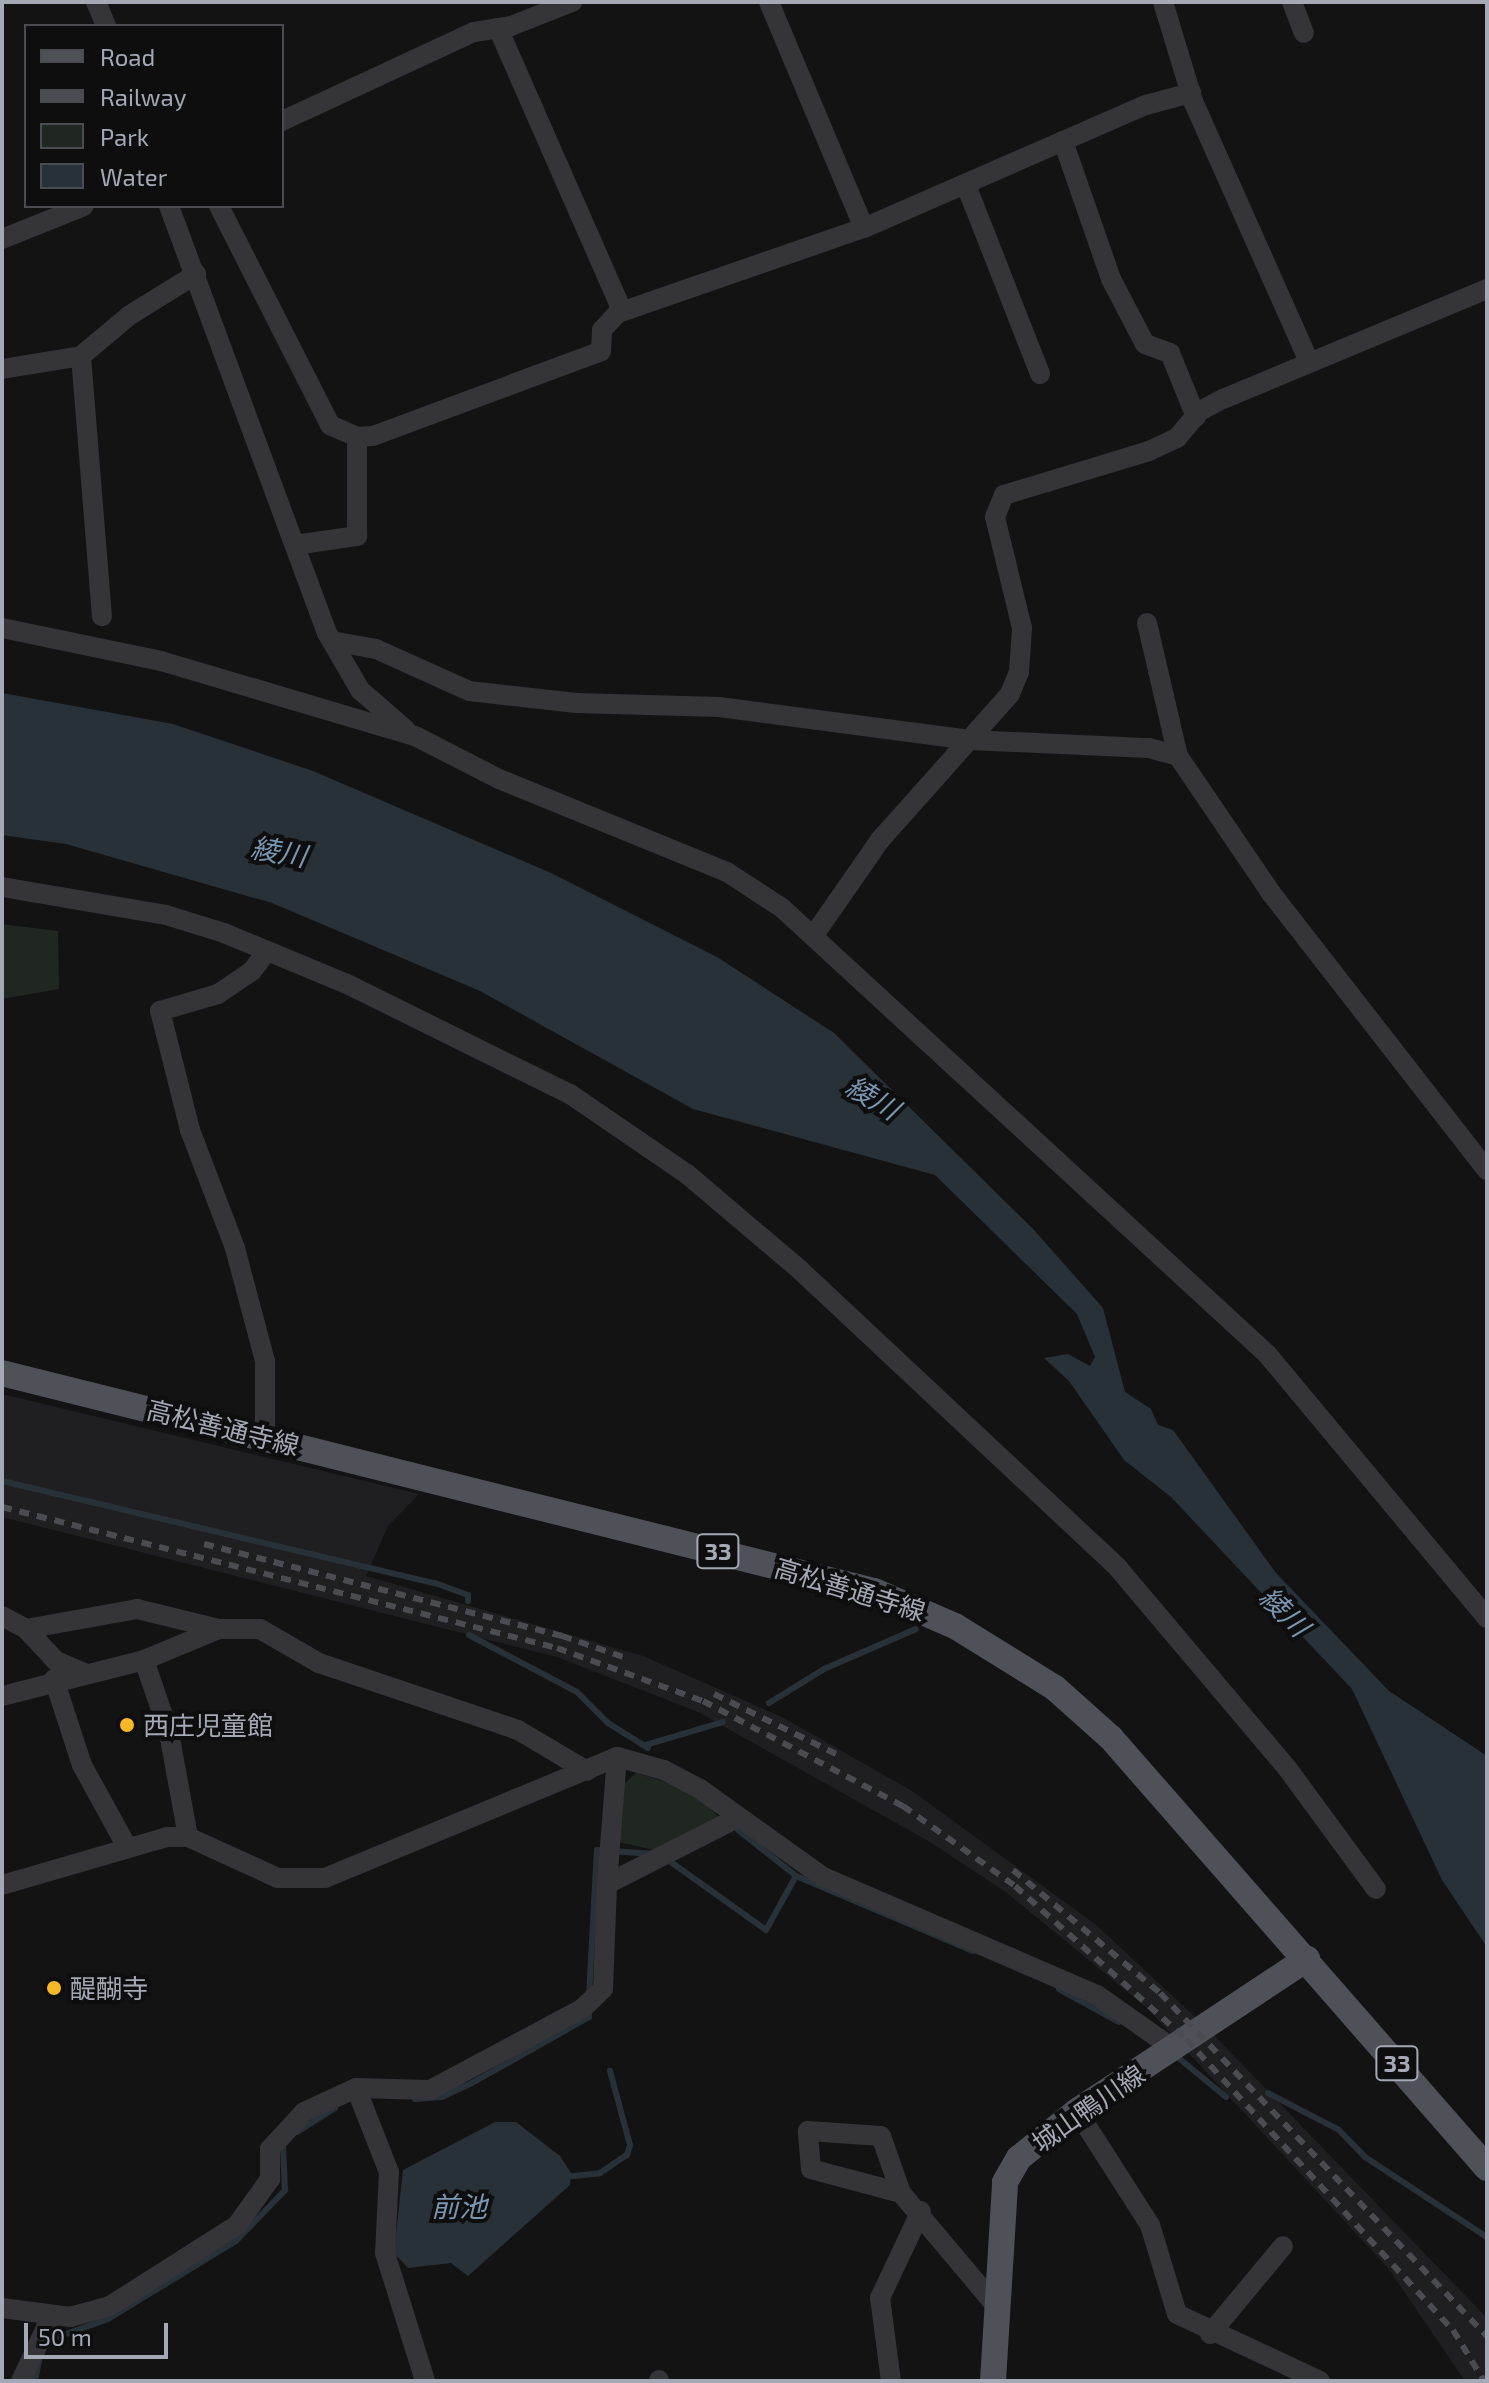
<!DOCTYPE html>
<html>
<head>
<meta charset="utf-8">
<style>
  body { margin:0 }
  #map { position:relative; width:1489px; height:2383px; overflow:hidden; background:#131314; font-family:"Exo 2","Noto Sans JP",sans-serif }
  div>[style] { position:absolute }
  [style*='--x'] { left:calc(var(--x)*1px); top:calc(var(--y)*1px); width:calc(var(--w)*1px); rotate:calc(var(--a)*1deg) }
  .built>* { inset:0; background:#1f1f21 }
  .green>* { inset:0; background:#1f2720 }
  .water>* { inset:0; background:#293138 }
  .stream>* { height:6px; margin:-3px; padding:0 3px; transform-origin:3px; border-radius:3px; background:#293138 }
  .minor>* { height:20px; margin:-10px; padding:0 10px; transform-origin:10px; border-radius:10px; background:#343439 }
  .major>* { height:26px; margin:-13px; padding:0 13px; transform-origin:13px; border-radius:13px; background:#4f5159 }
  .rail>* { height:6px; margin-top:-3px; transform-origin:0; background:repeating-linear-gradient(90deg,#4a4c52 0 10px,transparent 0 18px) }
  .dots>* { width:22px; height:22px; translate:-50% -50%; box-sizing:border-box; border:4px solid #0e0e0f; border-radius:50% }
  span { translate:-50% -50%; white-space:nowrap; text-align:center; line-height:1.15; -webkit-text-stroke:8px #0e0e0f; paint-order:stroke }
  .shield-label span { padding:2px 6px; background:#0e0e0f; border:2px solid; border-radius:6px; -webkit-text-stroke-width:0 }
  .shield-label { font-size:24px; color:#a4a9b5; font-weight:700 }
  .street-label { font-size:26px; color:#a4a9b5 }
  .poi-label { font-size:26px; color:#a4a9b5 }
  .left { translate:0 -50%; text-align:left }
  .water-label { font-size:28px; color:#7996b2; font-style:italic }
  .frame { position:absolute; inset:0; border:4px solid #a4a9b5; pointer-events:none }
  .legend { position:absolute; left:24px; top:24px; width:260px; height:184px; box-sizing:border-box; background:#0e0e0f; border:2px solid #4a4c51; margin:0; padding:10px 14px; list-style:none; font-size:24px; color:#a4a9b5 }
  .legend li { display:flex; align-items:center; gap:16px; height:40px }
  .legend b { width:40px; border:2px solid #4a4c51 }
  .scale { position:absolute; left:24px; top:2323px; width:144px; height:36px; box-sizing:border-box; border:4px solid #a4a9b5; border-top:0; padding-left:10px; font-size:24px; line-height:28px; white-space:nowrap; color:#a4a9b5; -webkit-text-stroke:6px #0e0e0f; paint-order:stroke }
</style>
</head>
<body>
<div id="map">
  <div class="built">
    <i style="clip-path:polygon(2px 1394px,419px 1494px,388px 1526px,366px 1576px,643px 1656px,782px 1717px,912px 1791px,1095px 1924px,1206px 2027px,1487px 2318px,1487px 2381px,1465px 2381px,1388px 2268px,1146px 2007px,1007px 1893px,930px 1842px,698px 1712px,557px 1657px,2px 1517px)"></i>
  </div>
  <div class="green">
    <i style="clip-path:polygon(2px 924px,58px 931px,59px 989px,2px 999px)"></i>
    <i style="clip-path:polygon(636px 1773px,691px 1789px,720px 1818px,662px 1852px,619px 1842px,622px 1786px)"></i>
  </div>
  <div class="water">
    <i style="clip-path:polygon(2px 693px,173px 724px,313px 771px,551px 873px,717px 957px,834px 1033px,1034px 1230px,1103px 1308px,1125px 1392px,1151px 1409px,1158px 1425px,1173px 1430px,1276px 1573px,1389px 1691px,1487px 1756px,1487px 1947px,1442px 1880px,1352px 1689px,1171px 1497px,1124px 1460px,1069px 1381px,1044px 1358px,1068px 1354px,1090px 1366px,1095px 1357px,1077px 1314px,935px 1175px,693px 1109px,480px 991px,272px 903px,66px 844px,2px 835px)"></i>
    <i style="clip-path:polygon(495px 2122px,516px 2122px,560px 2156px,571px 2173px,570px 2185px,468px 2276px,451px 2263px,408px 2268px,394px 2253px,403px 2170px)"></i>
  </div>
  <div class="stream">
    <i style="--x:2;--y:1481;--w:445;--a:13.3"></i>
    <i style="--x:435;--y:1583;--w:35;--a:20"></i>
    <i style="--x:468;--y:1595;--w:6;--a:90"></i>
    <i style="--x:469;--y:1635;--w:122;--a:27.8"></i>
    <i style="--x:577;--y:1692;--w:44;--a:45"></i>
    <i style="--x:608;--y:1723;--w:47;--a:32"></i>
    <i style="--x:769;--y:1703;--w:65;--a:-31.7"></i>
    <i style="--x:824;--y:1669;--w:100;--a:-23.5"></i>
    <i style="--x:646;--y:1745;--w:80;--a:-16.6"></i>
    <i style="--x:738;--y:1830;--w:74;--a:38.4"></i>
    <i style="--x:796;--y:1876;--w:192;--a:23"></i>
    <i style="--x:668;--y:1860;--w:120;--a:35.5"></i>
    <i style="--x:766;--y:1930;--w:62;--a:-60.9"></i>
    <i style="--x:1059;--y:1989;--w:68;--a:28.8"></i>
    <i style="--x:589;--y:1996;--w:146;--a:-86.9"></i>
    <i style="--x:597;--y:1850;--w:57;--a:4"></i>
    <i style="--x:1175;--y:2055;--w:66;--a:39.5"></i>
    <i style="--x:1268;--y:2093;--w:80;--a:27.5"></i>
    <i style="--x:1339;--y:2130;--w:37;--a:46"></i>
    <i style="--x:1365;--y:2157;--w:146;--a:33.3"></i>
    <i style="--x:415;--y:2099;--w:27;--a:-4"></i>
    <i style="--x:442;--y:2097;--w:33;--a:-25"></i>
    <i style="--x:472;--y:2083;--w:134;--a:-29.4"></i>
    <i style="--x:589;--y:2017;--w:6;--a:-90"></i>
    <i style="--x:297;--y:2132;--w:45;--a:-32.3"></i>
    <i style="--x:564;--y:2177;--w:36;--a:-6"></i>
    <i style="--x:600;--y:2173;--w:32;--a:-34"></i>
    <i style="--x:627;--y:2155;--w:10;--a:-73"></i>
    <i style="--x:630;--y:2145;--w:77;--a:-105.1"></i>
    <i style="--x:49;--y:2340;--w:63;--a:-19.6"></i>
    <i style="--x:108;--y:2319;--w:150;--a:-31.4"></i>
    <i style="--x:236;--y:2241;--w:71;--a:-46.1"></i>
    <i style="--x:285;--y:2190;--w:44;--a:-92.6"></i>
    <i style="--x:35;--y:2381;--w:20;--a:-79"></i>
  </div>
  <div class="minor">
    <i style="--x:96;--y:2;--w:26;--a:67"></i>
    <i style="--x:769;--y:2;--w:245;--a:67.2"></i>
    <i style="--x:1163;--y:2;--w:103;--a:73.1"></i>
    <i style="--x:1193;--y:101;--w:286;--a:66"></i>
    <i style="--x:1292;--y:2;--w:33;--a:69"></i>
    <i style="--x:498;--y:28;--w:309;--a:66.3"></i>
    <i style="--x:282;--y:121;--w:212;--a:-24.9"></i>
    <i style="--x:474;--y:32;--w:37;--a:-9"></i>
    <i style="--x:511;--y:26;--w:66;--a:-21.5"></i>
    <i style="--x:1063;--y:141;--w:146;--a:70.8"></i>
    <i style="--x:1111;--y:279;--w:73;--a:62.4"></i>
    <i style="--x:1145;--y:344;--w:27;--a:20"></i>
    <i style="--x:1170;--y:353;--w:69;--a:67.9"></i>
    <i style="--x:966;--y:185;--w:203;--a:68.6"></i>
    <i style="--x:169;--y:206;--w:455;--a:69.7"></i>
    <i style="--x:327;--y:633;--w:66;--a:59.9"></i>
    <i style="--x:360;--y:690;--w:60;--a:40.9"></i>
    <i style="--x:219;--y:206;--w:246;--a:63.1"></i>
    <i style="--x:330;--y:425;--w:30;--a:24"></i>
    <i style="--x:357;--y:437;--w:16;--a:-4"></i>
    <i style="--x:373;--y:436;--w:243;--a:-20.4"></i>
    <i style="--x:601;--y:351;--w:21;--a:-87"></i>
    <i style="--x:602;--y:330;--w:23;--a:-47"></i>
    <i style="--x:618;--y:313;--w:260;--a:-19.1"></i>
    <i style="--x:864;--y:228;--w:308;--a:-23.6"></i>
    <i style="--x:1146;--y:105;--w:47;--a:-14.9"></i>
    <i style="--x:2;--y:239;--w:88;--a:-21.9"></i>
    <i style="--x:81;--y:356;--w:261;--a:85.4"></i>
    <i style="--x:2;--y:369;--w:80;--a:-9.3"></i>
    <i style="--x:81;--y:356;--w:64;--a:-39.9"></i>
    <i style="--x:130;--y:315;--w:78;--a:-31.8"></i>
    <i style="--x:295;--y:545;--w:63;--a:-8.3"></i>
    <i style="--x:357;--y:536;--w:99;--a:-90"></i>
    <i style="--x:1147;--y:623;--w:137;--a:76.9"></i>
    <i style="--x:1178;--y:756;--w:166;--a:55.8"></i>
    <i style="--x:1271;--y:893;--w:351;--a:52.1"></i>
    <i style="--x:2;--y:628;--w:162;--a:11.7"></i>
    <i style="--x:161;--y:661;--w:265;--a:16.5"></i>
    <i style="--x:415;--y:736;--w:94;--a:27.1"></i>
    <i style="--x:499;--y:779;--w:246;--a:22.2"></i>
    <i style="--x:727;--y:872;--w:66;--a:33.2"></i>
    <i style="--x:782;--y:908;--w:659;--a:42.6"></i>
    <i style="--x:1267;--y:1354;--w:344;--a:50.2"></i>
    <i style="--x:332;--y:641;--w:45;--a:10.3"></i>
    <i style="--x:376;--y:649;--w:102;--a:24.3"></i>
    <i style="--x:469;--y:691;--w:108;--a:6.4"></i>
    <i style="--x:576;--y:703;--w:143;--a:1.6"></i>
    <i style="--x:719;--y:707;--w:253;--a:7.5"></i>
    <i style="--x:970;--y:740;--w:179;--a:2.6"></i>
    <i style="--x:1149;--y:748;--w:30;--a:15"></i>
    <i style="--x:2;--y:887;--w:166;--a:9.7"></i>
    <i style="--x:166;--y:915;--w:61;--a:17.2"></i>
    <i style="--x:224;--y:933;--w:133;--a:22.5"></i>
    <i style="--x:347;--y:984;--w:249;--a:26.3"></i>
    <i style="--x:570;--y:1094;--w:142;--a:34.4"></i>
    <i style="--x:687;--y:1174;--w:148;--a:40.3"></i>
    <i style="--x:800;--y:1270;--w:436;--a:43.1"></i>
    <i style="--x:1118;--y:1568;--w:262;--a:49.8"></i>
    <i style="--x:1287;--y:1768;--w:150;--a:53.7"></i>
    <i style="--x:814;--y:935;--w:116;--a:-55.2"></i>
    <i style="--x:880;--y:840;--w:195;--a:-48.3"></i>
    <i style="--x:1010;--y:694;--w:24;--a:-68"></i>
    <i style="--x:1019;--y:672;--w:44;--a:-86.1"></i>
    <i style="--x:1022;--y:628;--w:114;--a:-103.7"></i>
    <i style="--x:995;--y:517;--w:24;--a:-68"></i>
    <i style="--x:1004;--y:495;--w:152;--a:-16.9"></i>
    <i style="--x:1149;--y:451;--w:31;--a:-25"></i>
    <i style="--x:1177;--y:438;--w:35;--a:-50"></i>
    <i style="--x:1200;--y:411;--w:26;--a:-28"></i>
    <i style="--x:1223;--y:399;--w:286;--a:-22.6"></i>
    <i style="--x:265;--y:1437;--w:76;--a:-90"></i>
    <i style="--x:265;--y:1361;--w:117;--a:-104.9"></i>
    <i style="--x:235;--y:1248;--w:126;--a:-110.9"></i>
    <i style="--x:190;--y:1130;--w:123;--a:-104.1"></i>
    <i style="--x:160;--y:1011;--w:60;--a:-16.3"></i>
    <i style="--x:218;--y:994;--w:41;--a:-34.1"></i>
    <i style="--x:252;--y:971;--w:25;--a:-53"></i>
    <i style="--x:2;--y:1616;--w:27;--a:28"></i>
    <i style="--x:26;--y:1629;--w:113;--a:-10.2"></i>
    <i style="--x:137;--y:1609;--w:84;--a:13.7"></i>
    <i style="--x:26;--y:1629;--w:44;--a:46.8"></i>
    <i style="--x:56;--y:1661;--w:30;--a:23"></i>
    <i style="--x:144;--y:1660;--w:77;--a:71.1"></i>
    <i style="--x:169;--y:1733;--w:106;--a:79.6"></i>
    <i style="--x:54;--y:1679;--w:90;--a:72"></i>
    <i style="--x:82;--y:1765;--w:94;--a:61.2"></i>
    <i style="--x:2;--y:1696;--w:146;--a:-14.2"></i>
    <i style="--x:144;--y:1660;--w:81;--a:-22.5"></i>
    <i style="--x:219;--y:1629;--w:41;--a:0"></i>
    <i style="--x:260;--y:1629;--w:68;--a:30"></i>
    <i style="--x:319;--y:1663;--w:210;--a:18.6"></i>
    <i style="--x:518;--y:1730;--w:80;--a:30.7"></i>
    <i style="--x:607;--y:1884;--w:127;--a:-85.5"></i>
    <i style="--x:2;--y:1885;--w:172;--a:-16.2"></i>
    <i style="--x:167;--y:1837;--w:21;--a:0"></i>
    <i style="--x:188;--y:1837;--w:99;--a:24.5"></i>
    <i style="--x:278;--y:1878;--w:47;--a:0"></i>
    <i style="--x:325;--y:1878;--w:316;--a:-22.5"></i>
    <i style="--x:617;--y:1757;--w:49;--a:15.5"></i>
    <i style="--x:664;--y:1770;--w:41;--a:27.8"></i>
    <i style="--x:700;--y:1789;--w:151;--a:35.6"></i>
    <i style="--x:823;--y:1877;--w:298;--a:23.3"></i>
    <i style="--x:1097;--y:1995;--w:90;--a:35.1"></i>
    <i style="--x:356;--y:2088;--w:90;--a:68.6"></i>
    <i style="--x:389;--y:2172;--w:81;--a:92.8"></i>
    <i style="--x:385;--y:2253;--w:134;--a:72.6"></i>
    <i style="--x:1077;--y:2111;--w:135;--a:57.4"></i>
    <i style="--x:1150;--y:2225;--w:93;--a:73.1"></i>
    <i style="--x:1177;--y:2314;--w:158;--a:25.1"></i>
    <i style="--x:901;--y:2193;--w:93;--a:-165.1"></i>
    <i style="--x:811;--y:2169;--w:38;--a:-95"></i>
    <i style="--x:808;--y:2131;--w:73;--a:3.9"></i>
    <i style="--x:881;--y:2136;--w:60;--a:70.7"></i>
    <i style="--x:901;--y:2193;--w:149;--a:49.9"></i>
    <i style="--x:2;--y:2308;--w:69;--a:7.5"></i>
    <i style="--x:70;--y:2317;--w:41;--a:-15.4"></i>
    <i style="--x:110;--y:2306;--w:151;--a:-32.5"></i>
    <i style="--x:237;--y:2225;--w:57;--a:-54.3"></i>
    <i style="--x:270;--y:2179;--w:30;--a:-90"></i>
    <i style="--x:270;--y:2149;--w:50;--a:-47.4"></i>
    <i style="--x:304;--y:2112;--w:57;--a:-24.8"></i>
    <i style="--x:356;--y:2088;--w:74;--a:1.5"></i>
    <i style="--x:430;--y:2090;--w:172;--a:-28.1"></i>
    <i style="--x:582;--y:2009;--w:29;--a:-44"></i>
    <i style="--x:603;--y:1989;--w:105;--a:-87.8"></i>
    <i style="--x:607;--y:1884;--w:148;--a:-26.9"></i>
    <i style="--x:1210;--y:2334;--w:114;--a:-50.3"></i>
    <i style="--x:659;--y:2380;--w:1;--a:90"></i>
    <i style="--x:21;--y:2381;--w:71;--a:-64.9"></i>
    <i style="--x:891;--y:2381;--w:84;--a:-97.5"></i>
    <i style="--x:880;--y:2298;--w:96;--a:-64.8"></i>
  </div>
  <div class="major">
    <i style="--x:2;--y:1373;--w:899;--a:14.04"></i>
    <i style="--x:874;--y:1591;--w:88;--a:23.4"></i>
    <i style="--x:955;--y:1626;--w:118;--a:31.8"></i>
    <i style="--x:1055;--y:1688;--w:75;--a:41.8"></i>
    <i style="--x:1111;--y:1738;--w:571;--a:48.83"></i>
    <i style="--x:993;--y:2381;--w:199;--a:-86.5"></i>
    <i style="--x:1005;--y:2182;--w:28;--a:-60"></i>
    <i style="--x:1019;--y:2158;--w:75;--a:-39"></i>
    <i style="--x:1077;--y:2111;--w:276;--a:-33.5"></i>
  </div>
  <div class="rail">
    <i style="--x:2;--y:1507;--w:573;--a:14.25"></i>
    <i style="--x:557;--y:1648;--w:155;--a:20"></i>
    <i style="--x:703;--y:1701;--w:226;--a:27.7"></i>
    <i style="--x:903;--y:1806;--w:138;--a:35.5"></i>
    <i style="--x:1015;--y:1886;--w:229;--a:41.8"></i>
    <i style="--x:1186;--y:2039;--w:395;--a:47.5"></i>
    <i style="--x:1453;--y:2330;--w:60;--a:58.7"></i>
    <i style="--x:204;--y:1544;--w:370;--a:14.4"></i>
    <i style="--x:562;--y:1636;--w:71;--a:18.9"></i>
    <i style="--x:714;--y:1694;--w:136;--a:26.2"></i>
    <i style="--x:1013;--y:1870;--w:192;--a:39.9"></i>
    <i style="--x:1160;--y:1993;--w:474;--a:46.4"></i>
  </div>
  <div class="dots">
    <i style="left:127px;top:1725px;background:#f7b828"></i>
    <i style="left:54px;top:1988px;background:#f7b828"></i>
  </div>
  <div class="shield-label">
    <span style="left:718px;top:1551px">33</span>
    <span style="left:1397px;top:2063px">33</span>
  </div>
  <div class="street-label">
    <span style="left:223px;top:1427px;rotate:14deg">高松善通寺線</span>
    <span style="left:850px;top:1589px;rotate:17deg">高松善通寺線</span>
    <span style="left:1088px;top:2108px;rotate:-35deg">城山鴨川線</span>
  </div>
  <div class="poi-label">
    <span class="left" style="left:143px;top:1725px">西庄児童館</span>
    <span class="left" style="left:70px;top:1988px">醍醐寺</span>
  </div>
  <div class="water-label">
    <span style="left:279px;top:851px;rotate:10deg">綾川</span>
    <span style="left:873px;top:1097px;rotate:31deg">綾川</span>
    <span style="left:1285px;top:1611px;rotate:45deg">綾川</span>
    <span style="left:459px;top:2206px">前池</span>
  </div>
  <div class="frame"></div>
  <ul class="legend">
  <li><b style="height:10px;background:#4f5159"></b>Road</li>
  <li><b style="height:10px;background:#4a4c52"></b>Railway</li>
  <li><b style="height:22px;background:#1f2720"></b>Park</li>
  <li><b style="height:22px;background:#293138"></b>Water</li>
  </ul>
  <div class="scale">50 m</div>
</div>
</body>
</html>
